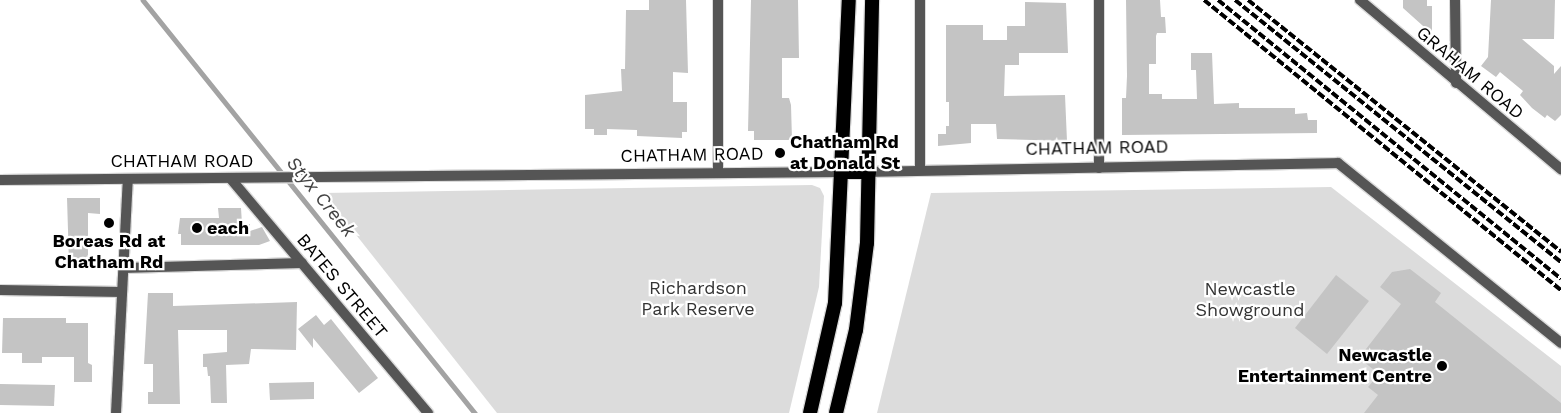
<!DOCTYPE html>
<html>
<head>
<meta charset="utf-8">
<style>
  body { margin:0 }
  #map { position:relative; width:1561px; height:413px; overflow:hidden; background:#fff; font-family:"Work Sans",sans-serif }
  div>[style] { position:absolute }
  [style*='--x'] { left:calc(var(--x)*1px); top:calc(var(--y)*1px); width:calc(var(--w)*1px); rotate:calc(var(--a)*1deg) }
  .green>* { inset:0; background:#dcdcdc }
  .stream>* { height:4.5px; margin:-2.25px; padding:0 2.25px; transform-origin:2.25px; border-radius:2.25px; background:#a3a3a3 }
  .building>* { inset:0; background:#c4c4c4 }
  .roads { filter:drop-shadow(1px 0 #dbdbdb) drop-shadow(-1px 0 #dbdbdb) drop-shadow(0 1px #dbdbdb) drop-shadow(0 -1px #dbdbdb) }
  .minor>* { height:10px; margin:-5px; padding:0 5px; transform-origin:5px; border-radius:5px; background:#555 }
  .trunk>* { height:14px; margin:-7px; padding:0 7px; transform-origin:7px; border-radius:7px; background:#000 }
  .rail>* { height:4px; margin-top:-2px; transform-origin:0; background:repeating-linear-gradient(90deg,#000 0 8px,transparent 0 10.5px) }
  .dots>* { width:14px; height:14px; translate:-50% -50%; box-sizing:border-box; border:2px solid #fff; border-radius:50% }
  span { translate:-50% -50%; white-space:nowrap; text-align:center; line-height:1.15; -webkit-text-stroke:4.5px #fff; paint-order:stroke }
  .street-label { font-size:18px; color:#000 }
  .poi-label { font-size:18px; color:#000; font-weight:700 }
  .left { translate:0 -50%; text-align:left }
  .right { translate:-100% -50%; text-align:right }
  .park-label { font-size:18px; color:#333 }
  .water-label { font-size:19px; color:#444; font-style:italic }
</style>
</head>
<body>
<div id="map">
  <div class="green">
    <i style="clip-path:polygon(812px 185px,820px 188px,824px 196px,819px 287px,789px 413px,497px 413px,323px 193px)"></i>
    <i style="clip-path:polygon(1331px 187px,1561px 366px,1561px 413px,877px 413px,931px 193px)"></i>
  </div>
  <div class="stream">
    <i style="--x:143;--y:0;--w:530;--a:51.21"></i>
  </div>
  <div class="building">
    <i style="clip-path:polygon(649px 0,686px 0,688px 73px,673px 72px,673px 102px,687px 102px,687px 132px,682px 132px,682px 138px,637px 136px,637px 130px,607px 129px,607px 135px,594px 135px,594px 129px,585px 129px,585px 95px,622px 91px,621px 69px,625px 69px,626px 10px,649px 10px)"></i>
    <i style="clip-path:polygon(751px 0,798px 0,799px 58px,782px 58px,782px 98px,789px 98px,791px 105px,792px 140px,754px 140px,754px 131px,748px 131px)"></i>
    <i style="clip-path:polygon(1126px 0,1160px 0,1161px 17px,1165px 17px,1166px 33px,1157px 33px,1156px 36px,1156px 64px,1149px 64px,1149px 94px,1162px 94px,1162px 99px,1197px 99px,1196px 70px,1191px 70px,1191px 53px,1212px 53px,1214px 104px,1239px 103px,1239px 108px,1295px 108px,1295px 114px,1307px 113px,1308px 120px,1317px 120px,1317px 133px,1122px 135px,1122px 98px,1126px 98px,1127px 76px)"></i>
    <i style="clip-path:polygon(1403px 0,1427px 0,1427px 6px,1432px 6px,1432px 34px,1403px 8px)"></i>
    <i style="clip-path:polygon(1491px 0,1555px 0,1554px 39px,1522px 39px,1554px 66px,1554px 74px,1561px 66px,1561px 115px,1555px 121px,1547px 115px,1545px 118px,1532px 108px,1520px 95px,1523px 91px,1500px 72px,1496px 77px,1481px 66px,1488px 57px)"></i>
    <i style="clip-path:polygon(1025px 2px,1066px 3px,1068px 53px,1019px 53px,1019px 65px,1005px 65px,1004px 96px,1065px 95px,1067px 141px,997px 139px,996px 124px,971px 124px,971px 143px,938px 146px,938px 134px,946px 134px,946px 126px,949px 126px,949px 102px,946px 102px,946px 25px,983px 25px,983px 40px,1007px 40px,1007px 26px,1025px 26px)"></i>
    <i style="clip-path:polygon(67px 198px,100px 198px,100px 214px,88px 213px,88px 263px,69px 263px)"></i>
    <i style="clip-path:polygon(218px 208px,241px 208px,242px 224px,250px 224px,250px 231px,262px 227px,270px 241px,259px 245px,181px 245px,181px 234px,178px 234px,180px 218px,219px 218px)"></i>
    <i style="clip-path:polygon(1410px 269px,1441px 293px,1435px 302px,1561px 403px,1561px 413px,1364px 413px,1378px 395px,1368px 387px,1379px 374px,1359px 358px,1401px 304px,1380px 287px,1392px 272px)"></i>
    <i style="clip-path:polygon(1336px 275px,1369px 301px,1327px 354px,1295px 328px)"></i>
    <i style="clip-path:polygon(148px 293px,173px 293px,173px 306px,297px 302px,296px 350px,251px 349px,249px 364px,226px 365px,227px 403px,211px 403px,210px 376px,208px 376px,207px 367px,203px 367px,203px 354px,227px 352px,227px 330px,178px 330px,180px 404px,148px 404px,148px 392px,153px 392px,153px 364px,144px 364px)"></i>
    <i style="clip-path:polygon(316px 315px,324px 325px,331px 319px,378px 378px,359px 393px,313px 338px,313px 348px,298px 329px)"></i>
    <i style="clip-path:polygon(3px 318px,66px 318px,66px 323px,88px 323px,88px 363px,92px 365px,92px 382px,74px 382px,74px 357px,42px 357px,42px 363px,22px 363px,22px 353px,2px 353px)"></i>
    <i style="clip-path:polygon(314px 382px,314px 399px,270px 400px,269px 383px)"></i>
    <i style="clip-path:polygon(0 384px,55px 385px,54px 406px,0 405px)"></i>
  </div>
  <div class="roads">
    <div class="minor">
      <i style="--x:1099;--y:0;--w:168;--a:90"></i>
      <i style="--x:1360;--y:0;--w:263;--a:40.1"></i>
      <i style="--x:1455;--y:0;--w:83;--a:89.3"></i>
      <i style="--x:920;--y:169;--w:169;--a:-90"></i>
      <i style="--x:869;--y:172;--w:469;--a:-1.1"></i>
      <i style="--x:1338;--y:163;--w:287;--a:38.9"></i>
      <i style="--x:718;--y:173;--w:173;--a:-90"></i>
      <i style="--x:231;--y:179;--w:306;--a:49.9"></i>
      <i style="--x:0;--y:180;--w:843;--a:-0.54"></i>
      <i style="--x:123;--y:268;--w:179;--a:-1.6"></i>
      <i style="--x:0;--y:290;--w:122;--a:0.9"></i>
      <i style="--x:116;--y:413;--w:233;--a:-87.1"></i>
    </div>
    <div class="trunk">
      <i style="--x:843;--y:172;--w:26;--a:0"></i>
      <i style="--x:810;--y:413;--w:113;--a:-77.2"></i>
      <i style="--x:835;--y:303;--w:303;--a:-87.4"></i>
      <i style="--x:836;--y:413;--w:85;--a:-76.5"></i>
      <i style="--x:856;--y:330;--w:88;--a:-82.8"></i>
      <i style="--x:867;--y:243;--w:243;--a:-88.8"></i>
    </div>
  </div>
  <div class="rail">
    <i style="--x:1204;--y:0;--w:460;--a:39.1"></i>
    <i style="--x:1218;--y:0;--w:442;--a:39.1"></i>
    <i style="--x:1235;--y:0;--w:418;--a:38.8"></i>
    <i style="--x:1248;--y:0;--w:402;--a:38.8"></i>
  </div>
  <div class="dots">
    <i style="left:780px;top:153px;background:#000"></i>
    <i style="left:109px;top:223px;background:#000"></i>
    <i style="left:197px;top:228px;background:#000"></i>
    <i style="left:1442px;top:366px;background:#000"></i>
  </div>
  <div class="street-label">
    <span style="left:1470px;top:73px;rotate:40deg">GRAHAM ROAD</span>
    <span style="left:1097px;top:148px;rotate:-1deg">CHATHAM ROAD</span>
    <span style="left:692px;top:155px;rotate:-1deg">CHATHAM ROAD</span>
    <span style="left:182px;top:161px">CHATHAM ROAD</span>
    <span style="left:342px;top:286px;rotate:50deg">BATES STREET</span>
  </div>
  <div class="poi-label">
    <span class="left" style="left:790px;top:153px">Chatham Rd<br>at Donald St</span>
    <span class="left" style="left:207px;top:228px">each</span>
    <span style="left:109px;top:252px">Boreas Rd at<br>Chatham Rd</span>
    <span class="right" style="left:1432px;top:366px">Newcastle<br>Entertainment Centre</span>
  </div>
  <div class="park-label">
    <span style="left:698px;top:299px">Richardson<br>Park Reserve</span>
    <span style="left:1250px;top:300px">Newcastle<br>Showground</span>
  </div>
  <div class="water-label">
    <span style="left:321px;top:197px;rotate:51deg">Styx Creek</span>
  </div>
</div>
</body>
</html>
